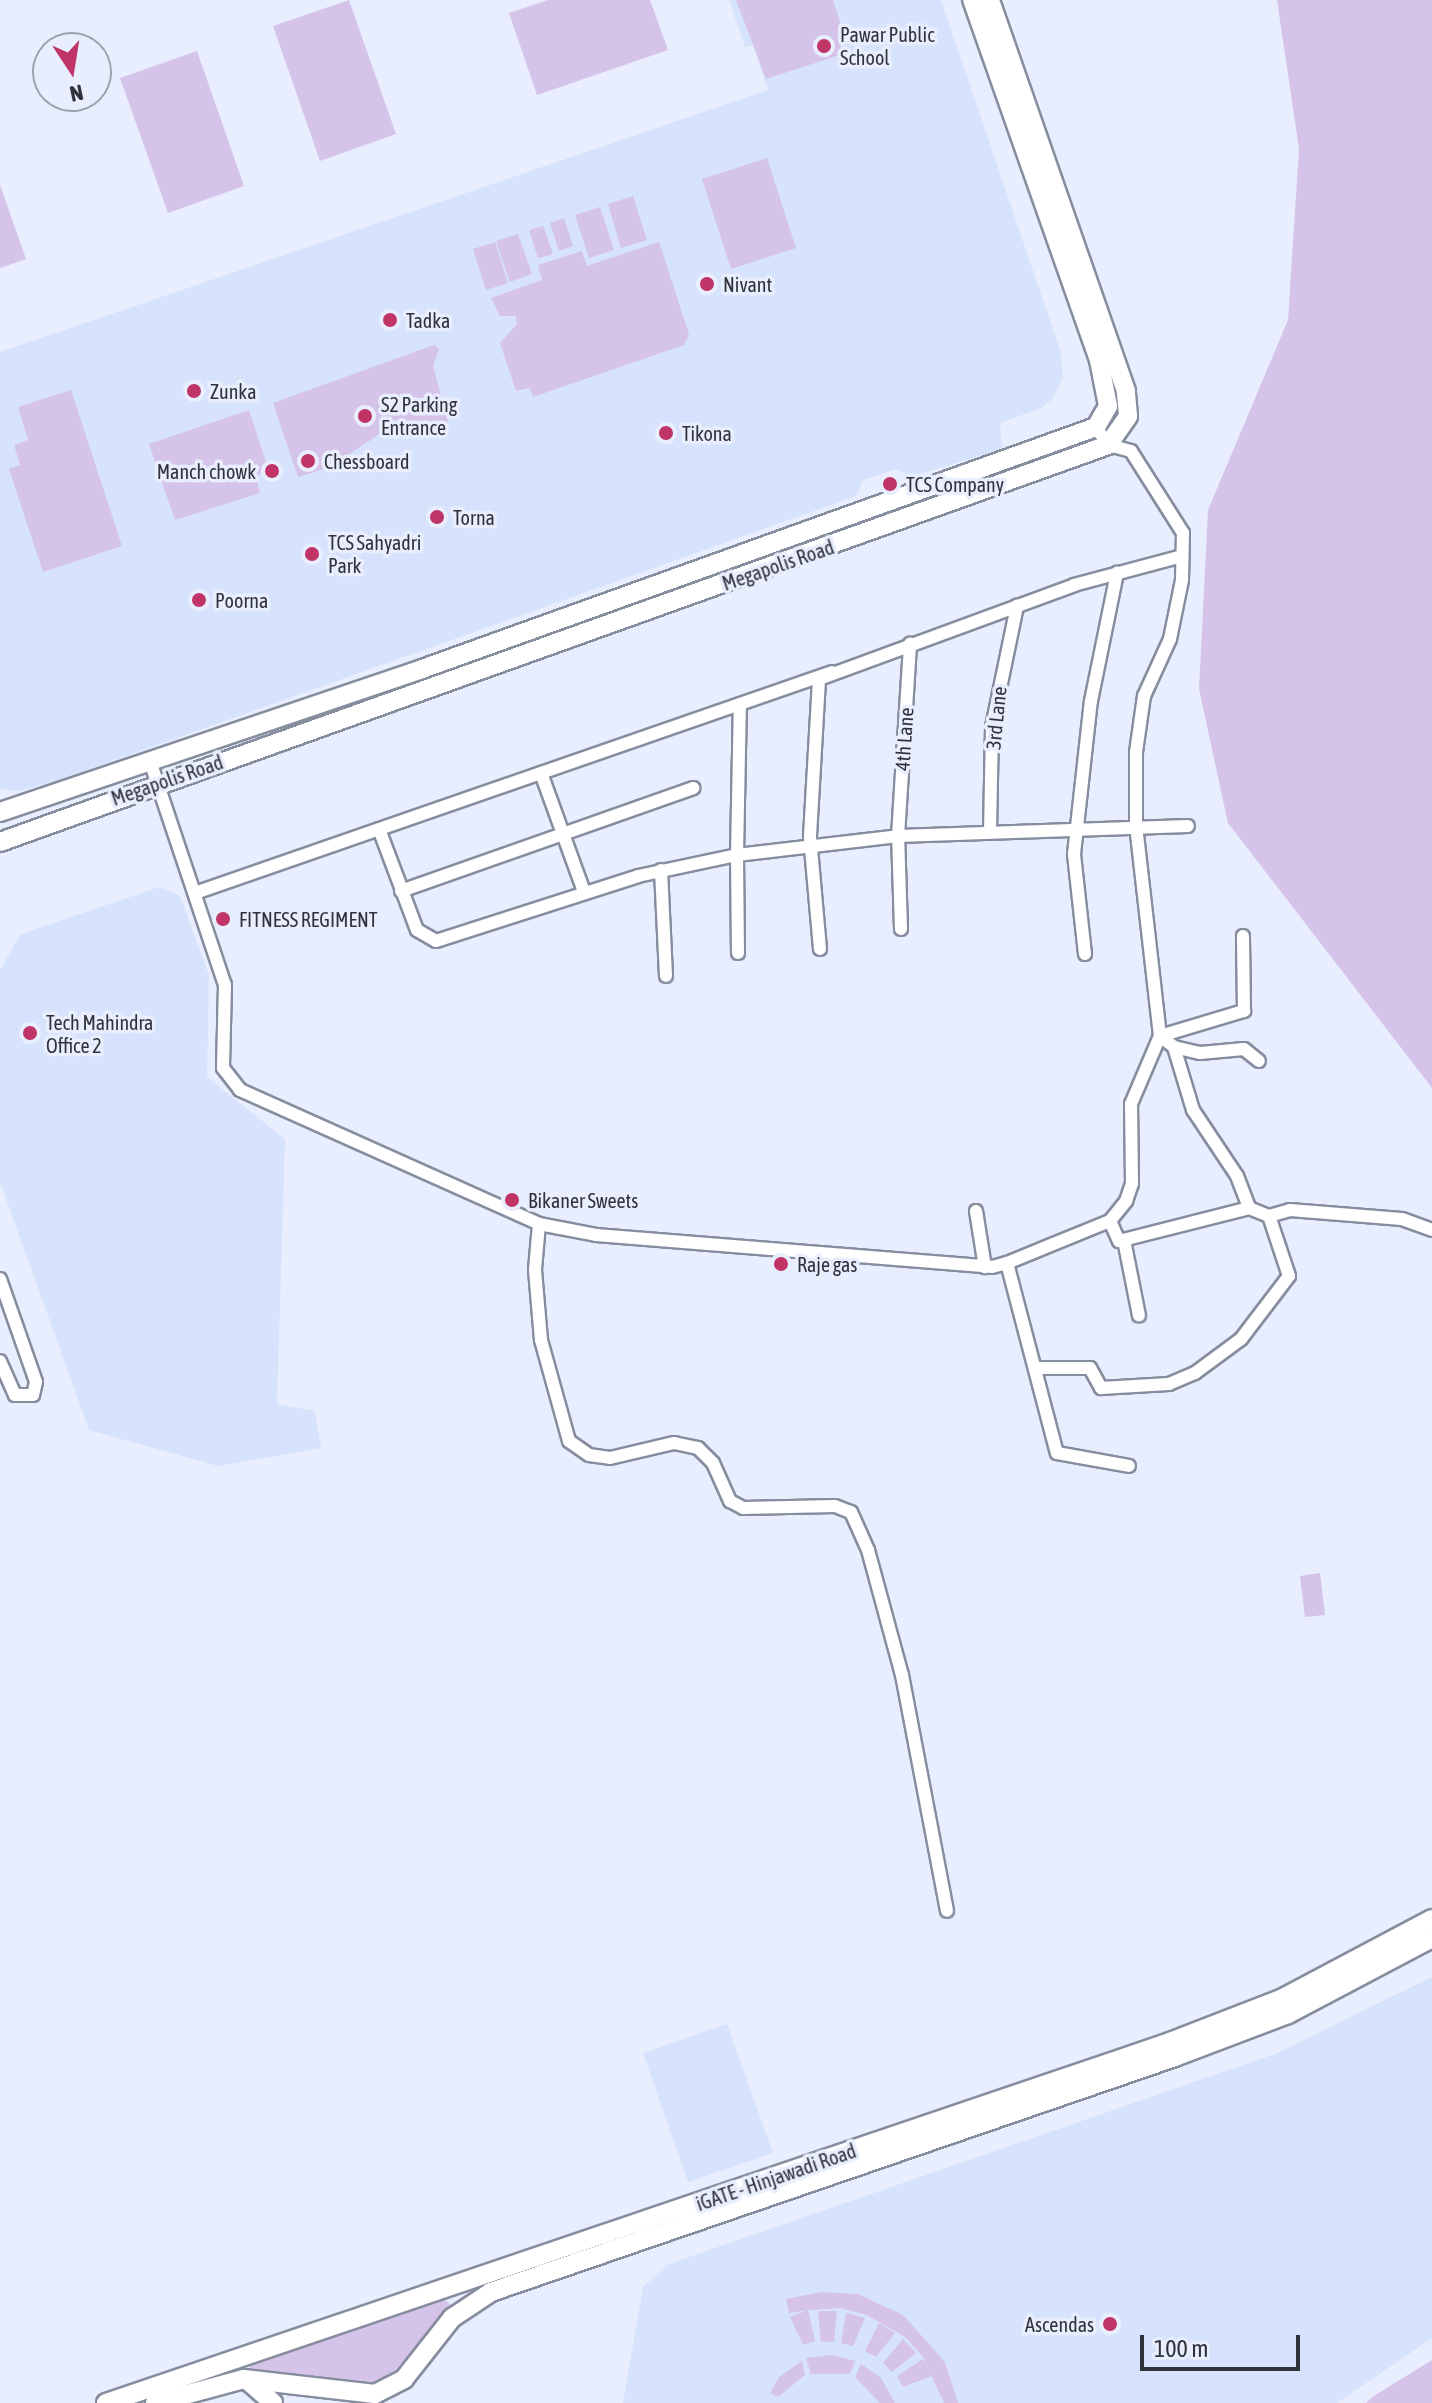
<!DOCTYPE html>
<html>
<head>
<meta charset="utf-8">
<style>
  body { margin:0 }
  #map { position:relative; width:1432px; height:2403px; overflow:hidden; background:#e8eefe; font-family:"Asap Condensed",sans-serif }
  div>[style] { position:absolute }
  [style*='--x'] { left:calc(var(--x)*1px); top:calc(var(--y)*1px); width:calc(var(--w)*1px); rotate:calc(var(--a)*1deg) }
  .built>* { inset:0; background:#d7e2fc }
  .green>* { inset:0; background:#d5c3ea }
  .roads { filter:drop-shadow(2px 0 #868d9f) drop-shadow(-2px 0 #868d9f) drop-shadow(0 2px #868d9f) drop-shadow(0 -2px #868d9f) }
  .street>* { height:12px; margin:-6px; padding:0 6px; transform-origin:6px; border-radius:6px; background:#fff }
  .secondary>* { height:18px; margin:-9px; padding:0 9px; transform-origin:9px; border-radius:9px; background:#fff }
  .dots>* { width:22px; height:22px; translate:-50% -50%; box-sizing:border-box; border:4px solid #e8eefe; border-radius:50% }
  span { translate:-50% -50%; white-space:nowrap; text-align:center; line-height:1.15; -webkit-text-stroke:7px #e8eefe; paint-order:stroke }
  .poi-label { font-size:20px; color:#2f323a }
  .left { translate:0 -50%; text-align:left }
  .right { translate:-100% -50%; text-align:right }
  .street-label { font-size:20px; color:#2f323a }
  .north { position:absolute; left:32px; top:32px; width:80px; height:80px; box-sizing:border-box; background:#e8eefe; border:2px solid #9ea3b0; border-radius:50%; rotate:168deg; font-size:22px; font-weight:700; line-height:32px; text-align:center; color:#2f323a }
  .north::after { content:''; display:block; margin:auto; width:28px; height:36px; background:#c03467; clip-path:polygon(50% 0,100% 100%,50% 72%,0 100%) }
  .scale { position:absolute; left:1140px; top:2335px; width:160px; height:36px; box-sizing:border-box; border:4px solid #2f323a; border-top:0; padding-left:10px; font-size:24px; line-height:28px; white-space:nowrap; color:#2f323a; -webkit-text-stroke:6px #e8eefe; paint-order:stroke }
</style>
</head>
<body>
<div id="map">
  <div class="built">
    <i style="clip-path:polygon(729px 0,941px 0,1061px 353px,1063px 377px,1053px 398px,1042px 408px,1000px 423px,1002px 449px,910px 477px,897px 469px,863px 480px,856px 496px,59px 780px,18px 791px,0 789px,0 352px,768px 90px,753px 45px,745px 47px)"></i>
    <i style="clip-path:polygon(159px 887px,180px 896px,209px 975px,207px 1077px,285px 1139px,277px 1404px,315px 1411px,321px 1448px,218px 1466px,89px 1430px,0 1182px,0 970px,21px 934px)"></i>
    <i style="clip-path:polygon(1432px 1977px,1432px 2338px,1337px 2403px,623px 2403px,643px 2287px,669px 2264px,1275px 2054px)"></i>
    <i style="clip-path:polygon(727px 2024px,773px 2153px,688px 2182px,643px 2053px)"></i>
  </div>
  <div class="green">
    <i style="clip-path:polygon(349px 0,396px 134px,320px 161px,273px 26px)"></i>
    <i style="clip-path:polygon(548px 0,650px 0,668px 50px,537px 95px,509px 13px)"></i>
    <i style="clip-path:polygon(736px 0,833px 0,846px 41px,840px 44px,843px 54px,766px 79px)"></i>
    <i style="clip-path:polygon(1277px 0,1432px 0,1432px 1088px,1228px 823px,1199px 689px,1208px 510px,1288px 320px,1299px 149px)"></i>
    <i style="clip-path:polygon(197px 51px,244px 186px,168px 213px,120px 78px)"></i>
    <i style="clip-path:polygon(767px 158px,796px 248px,731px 269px,702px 179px)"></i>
    <i style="clip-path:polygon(0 185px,26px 259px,0 268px)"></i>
    <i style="clip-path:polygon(633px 196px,647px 240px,621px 248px,608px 204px)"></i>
    <i style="clip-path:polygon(600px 207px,614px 250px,589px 258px,575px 215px)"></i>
    <i style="clip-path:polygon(564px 218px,573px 246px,559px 251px,550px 223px)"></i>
    <i style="clip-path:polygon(543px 226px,553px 254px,538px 258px,529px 230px)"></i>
    <i style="clip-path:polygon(518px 234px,532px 274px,510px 282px,496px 241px)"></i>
    <i style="clip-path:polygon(495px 242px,508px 283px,486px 290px,473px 249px)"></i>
    <i style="clip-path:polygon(659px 242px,689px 334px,684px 345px,533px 397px,529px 388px,516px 391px,500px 343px,517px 324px,516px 316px,500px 316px,491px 298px,542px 280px,538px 265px,582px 251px,587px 266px)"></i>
    <i style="clip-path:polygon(434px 345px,439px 349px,433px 366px,448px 422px,384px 431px,330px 467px,298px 477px,273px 403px)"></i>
    <i style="clip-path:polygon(71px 390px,122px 546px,43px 572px,9px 469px,20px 465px,14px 445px,28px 440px,18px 407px)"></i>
    <i style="clip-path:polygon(249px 410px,267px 465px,256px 478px,260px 493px,175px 520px,149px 444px)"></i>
    <i style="clip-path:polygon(1320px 1573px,1325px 1615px,1305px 1617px,1300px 1576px)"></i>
    <i style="clip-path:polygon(821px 2292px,858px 2294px,903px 2315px,945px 2362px,958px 2403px,944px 2403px,923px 2357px,905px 2337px,867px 2315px,840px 2308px,808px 2310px,815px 2341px,803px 2345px,790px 2317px,808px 2310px,789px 2313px,786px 2299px)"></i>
    <i style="clip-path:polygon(443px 2298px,452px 2306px,383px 2384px,362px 2388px,250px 2372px,250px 2364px)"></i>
    <i style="clip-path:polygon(837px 2311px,834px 2342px,821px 2342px,818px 2311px)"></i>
    <i style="clip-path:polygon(846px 2313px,865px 2318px,853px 2346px,841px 2343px)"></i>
    <i style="clip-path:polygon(879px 2323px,895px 2333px,876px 2357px,865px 2351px)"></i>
    <i style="clip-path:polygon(903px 2339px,916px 2353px,892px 2372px,883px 2363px)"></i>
    <i style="clip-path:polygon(832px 2355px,855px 2361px,850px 2374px,811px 2374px,806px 2358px)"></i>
    <i style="clip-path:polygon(923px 2359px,932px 2376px,903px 2387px,897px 2376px)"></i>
    <i style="clip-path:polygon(1432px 2360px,1432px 2403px,1366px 2403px,1374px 2396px)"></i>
    <i style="clip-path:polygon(802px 2361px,805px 2375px,778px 2397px,770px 2393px,779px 2377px)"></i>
    <i style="clip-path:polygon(861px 2364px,881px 2378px,895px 2403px,880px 2403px,855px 2377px)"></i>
  </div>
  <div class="roads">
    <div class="street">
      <i style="--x:150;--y:761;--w:236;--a:71.5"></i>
      <i style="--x:225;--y:985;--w:83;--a:91.4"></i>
      <i style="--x:223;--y:1068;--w:28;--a:52"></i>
      <i style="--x:240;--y:1090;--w:328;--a:24.1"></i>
      <i style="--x:539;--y:1224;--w:58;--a:10.9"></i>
      <i style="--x:596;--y:1235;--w:397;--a:4.6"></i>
      <i style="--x:992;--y:1267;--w:16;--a:-15"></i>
      <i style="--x:1007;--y:1263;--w:111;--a:-22.2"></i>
      <i style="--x:1110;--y:1221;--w:26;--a:-51"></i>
      <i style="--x:1126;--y:1201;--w:18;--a:-71"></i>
      <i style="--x:1132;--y:1184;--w:80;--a:-90.7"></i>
      <i style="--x:1131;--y:1104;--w:74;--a:-66.9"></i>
      <i style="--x:1160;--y:1036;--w:212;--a:-96.5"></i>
      <i style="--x:1136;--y:825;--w:73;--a:-90"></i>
      <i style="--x:1136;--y:752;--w:57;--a:-81.9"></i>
      <i style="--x:1144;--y:696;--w:63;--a:-65.5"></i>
      <i style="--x:1170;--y:639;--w:60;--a:-78.5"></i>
      <i style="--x:1182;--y:580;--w:47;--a:-88.8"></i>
      <i style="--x:1183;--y:533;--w:97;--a:-122.4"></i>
      <i style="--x:1131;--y:451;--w:24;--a:-165"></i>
      <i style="--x:1108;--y:445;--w:22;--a:-124"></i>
      <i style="--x:541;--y:773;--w:127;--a:70.1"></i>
      <i style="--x:379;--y:829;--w:108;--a:69.4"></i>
      <i style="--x:417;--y:930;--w:22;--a:30"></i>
      <i style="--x:436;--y:941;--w:212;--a:-17.8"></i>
      <i style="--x:638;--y:876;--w:101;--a:-12"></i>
      <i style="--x:737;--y:855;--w:151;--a:-88.9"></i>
      <i style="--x:990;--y:832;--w:105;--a:-88.9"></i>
      <i style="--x:992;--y:727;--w:124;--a:-78.3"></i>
      <i style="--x:661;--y:870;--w:106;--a:87.3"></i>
      <i style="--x:401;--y:891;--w:310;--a:-19.4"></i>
      <i style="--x:195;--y:893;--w:674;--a:-19.13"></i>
      <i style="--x:901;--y:929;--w:93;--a:-91.8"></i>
      <i style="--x:898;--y:836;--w:193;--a:-86.4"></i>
      <i style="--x:820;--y:949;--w:113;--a:-95.1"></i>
      <i style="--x:810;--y:836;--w:157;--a:-86.7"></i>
      <i style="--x:819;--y:679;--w:272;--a:-20.2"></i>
      <i style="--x:1074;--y:585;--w:112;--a:-15"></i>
      <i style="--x:738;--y:953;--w:98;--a:-90.6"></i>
      <i style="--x:737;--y:855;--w:162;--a:-6.7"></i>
      <i style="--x:898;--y:836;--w:290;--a:-2"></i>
      <i style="--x:1085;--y:954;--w:101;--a:-96.3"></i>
      <i style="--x:1074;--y:854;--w:154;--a:-83.7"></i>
      <i style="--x:1091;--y:701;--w:131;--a:-78.5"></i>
      <i style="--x:1160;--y:1036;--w:18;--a:38"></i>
      <i style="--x:1174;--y:1047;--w:66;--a:73.2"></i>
      <i style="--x:1193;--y:1110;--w:79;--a:56.3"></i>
      <i style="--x:1237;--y:1176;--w:34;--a:69"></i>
      <i style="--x:1249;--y:1208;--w:22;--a:22"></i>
      <i style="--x:1269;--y:1216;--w:22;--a:-16"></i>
      <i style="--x:1290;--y:1210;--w:112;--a:4.6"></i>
      <i style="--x:1402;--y:1219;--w:32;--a:20"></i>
      <i style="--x:1160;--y:1036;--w:88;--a:-16.6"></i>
      <i style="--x:1244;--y:1011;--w:75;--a:-90.8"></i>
      <i style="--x:1174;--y:1047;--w:27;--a:13"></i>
      <i style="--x:1200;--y:1053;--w:44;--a:-5.2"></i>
      <i style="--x:1244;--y:1049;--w:19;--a:39"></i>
      <i style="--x:976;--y:1211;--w:57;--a:80.9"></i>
      <i style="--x:1110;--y:1221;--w:22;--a:66"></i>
      <i style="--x:1119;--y:1241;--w:134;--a:-14.2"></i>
      <i style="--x:539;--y:1224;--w:46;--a:95"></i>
      <i style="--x:535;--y:1270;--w:70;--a:85.1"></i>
      <i style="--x:541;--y:1340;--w:105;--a:74.5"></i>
      <i style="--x:569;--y:1441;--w:24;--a:35"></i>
      <i style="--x:589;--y:1455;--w:21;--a:8"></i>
      <i style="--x:610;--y:1458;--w:66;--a:-13.2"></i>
      <i style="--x:674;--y:1443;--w:25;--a:12"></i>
      <i style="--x:698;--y:1448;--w:21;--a:45"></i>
      <i style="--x:713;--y:1463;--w:42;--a:65.9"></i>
      <i style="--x:730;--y:1501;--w:15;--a:28"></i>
      <i style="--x:743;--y:1508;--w:92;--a:-1.2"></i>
      <i style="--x:835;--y:1506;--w:17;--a:21"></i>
      <i style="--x:851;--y:1512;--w:42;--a:65.9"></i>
      <i style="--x:868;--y:1550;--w:130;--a:74.8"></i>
      <i style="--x:902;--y:1675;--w:240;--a:79.2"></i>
      <i style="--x:1124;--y:1240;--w:77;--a:78.8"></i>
      <i style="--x:1007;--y:1263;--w:196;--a:75.3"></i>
      <i style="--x:1057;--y:1453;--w:73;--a:10.2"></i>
      <i style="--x:0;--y:1279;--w:109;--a:70.7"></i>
      <i style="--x:36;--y:1382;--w:13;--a:103"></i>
      <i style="--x:33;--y:1395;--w:18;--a:180"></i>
      <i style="--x:15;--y:1395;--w:37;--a:-114"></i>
      <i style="--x:1036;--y:1368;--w:54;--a:0"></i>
      <i style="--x:1090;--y:1368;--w:23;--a:61"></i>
      <i style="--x:1101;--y:1388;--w:68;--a:-3.4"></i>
      <i style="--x:1169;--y:1384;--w:28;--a:-23"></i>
      <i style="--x:1195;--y:1373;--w:57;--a:-36.5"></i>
      <i style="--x:1241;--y:1339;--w:79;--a:-52.7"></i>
      <i style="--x:1289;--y:1276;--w:63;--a:-108.4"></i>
    </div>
    <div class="secondary">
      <i style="--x:0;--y:812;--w:446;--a:-18.7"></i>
      <i style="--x:422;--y:669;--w:716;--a:-19.75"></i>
      <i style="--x:1096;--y:427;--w:24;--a:-60"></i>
      <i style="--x:1108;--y:406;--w:47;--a:-101.1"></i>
      <i style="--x:1099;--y:360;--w:382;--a:-109.4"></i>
      <i style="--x:0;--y:842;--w:1177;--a:-19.71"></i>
      <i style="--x:1108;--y:445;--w:35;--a:-55"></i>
      <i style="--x:1128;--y:416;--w:25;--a:-95"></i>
      <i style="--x:1126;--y:391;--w:414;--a:-109.2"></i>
      <i style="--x:248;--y:2381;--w:33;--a:41"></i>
      <i style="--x:106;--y:2403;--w:1124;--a:-18.74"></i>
      <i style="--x:1170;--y:2042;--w:119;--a:-21.2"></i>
      <i style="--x:1281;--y:1999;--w:171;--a:-27.9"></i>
      <i style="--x:155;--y:2403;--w:92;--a:-15.1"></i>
      <i style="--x:244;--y:2379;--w:132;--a:6.5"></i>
      <i style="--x:375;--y:2394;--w:33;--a:-27"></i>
      <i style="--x:404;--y:2379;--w:78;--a:-51.8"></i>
      <i style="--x:452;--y:2318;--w:47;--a:-33.7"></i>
      <i style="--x:491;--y:2292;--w:723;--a:-18.96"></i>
      <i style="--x:1175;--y:2057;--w:121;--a:-20.8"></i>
      <i style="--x:1288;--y:2014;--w:163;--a:-27.8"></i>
    </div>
  </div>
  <div class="dots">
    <i style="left:824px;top:46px;background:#c03467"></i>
    <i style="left:707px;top:284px;background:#c03467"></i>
    <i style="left:390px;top:320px;background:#c03467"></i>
    <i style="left:194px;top:391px;background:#c03467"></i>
    <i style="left:365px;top:416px;background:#c03467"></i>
    <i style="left:666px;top:433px;background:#c03467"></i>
    <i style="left:308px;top:461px;background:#c03467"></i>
    <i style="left:272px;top:471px;background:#c03467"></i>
    <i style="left:890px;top:484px;background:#c03467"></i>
    <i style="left:437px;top:517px;background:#c03467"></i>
    <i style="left:312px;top:554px;background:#c03467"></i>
    <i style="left:199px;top:600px;background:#c03467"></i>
    <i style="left:223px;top:919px;background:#c03467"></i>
    <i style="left:30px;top:1033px;background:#c03467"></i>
    <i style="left:512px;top:1200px;background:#c03467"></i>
    <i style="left:781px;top:1264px;background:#c03467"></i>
    <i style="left:1110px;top:2324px;background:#c03467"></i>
  </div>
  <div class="poi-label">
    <span class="left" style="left:840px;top:46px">Pawar Public<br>School</span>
    <span class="left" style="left:723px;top:284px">Nivant</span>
    <span class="left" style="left:406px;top:320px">Tadka</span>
    <span class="left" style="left:210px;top:391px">Zunka</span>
    <span class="left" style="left:381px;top:416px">S2 Parking<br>Entrance</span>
    <span class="left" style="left:682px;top:433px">Tikona</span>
    <span class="left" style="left:324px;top:461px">Chessboard</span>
    <span class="right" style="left:256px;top:471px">Manch chowk</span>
    <span class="left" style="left:906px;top:484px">TCS Company</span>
    <span class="left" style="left:453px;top:517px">Torna</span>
    <span class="left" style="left:328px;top:554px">TCS Sahyadri<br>Park</span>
    <span class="left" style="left:215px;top:600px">Poorna</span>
    <span class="left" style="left:239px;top:919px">FITNESS REGIMENT</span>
    <span class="left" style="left:46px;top:1034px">Tech Mahindra<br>Office 2</span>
    <span class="left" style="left:528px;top:1200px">Bikaner Sweets</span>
    <span class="left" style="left:797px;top:1264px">Raje gas</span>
    <span class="right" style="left:1094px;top:2324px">Ascendas</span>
  </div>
  <div class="street-label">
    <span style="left:778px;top:565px;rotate:-19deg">Megapolis Road</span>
    <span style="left:996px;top:718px;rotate:-84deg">3rd Lane</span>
    <span style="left:904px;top:739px;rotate:-86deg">4th Lane</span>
    <span style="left:167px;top:780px;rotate:-19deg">Megapolis Road</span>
    <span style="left:776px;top:2177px;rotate:-19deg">iGATE - Hinjawadi Road</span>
  </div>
  <div class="north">N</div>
  <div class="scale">100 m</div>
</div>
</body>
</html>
